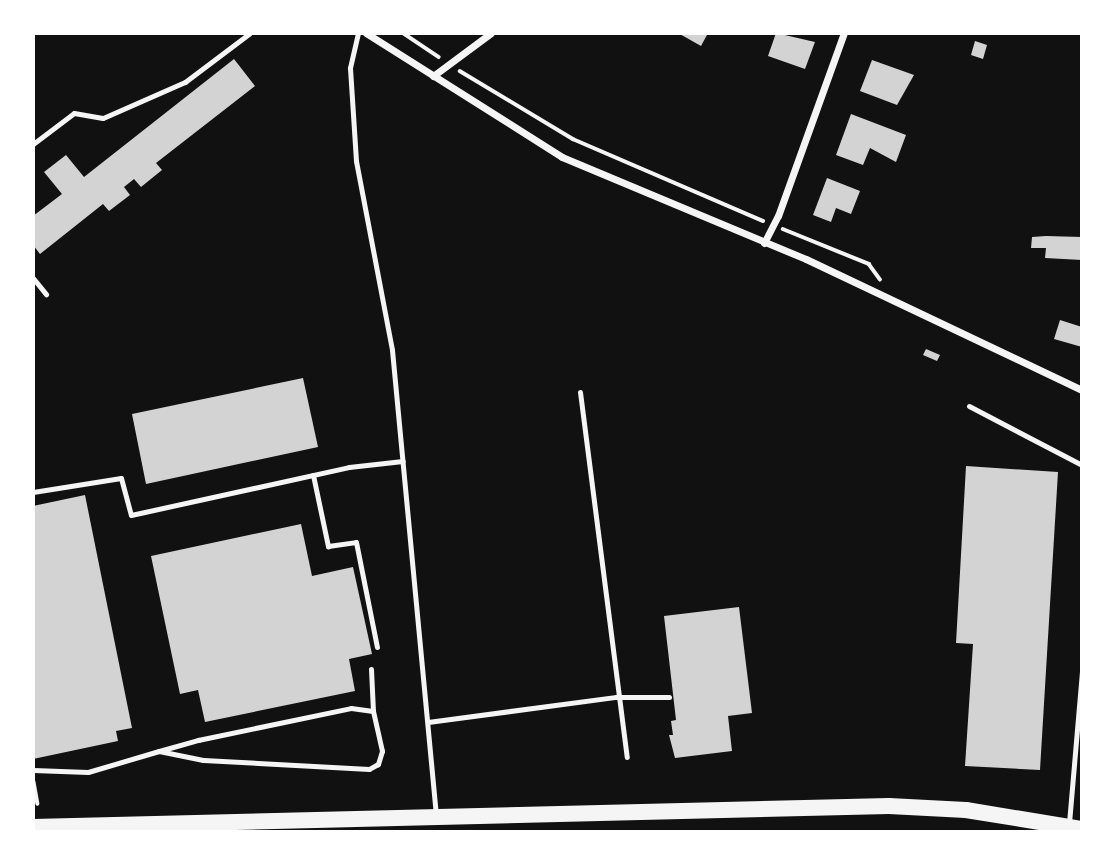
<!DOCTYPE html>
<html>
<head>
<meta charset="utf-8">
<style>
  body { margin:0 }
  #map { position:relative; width:1115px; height:865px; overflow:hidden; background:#111; font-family:"Varela Round",sans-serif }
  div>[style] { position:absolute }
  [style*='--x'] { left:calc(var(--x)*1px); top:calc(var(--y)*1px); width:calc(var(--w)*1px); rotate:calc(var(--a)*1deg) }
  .building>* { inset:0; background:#d3d3d3 }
  .path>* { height:3.5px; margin:-1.75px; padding:0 1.75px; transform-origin:1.75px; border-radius:1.75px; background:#f5f5f5 }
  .service>* { height:5px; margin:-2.5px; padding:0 2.5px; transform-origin:2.5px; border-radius:2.5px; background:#f5f5f5 }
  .minor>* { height:7px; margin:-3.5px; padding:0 3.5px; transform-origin:3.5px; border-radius:3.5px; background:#f5f5f5 }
  .primary>* { height:16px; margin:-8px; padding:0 8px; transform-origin:8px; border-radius:8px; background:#f5f5f5 }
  span { translate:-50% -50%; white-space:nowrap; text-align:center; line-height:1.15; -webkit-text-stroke:5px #fff; paint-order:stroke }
  .frame { position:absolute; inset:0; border:35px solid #fff; pointer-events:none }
</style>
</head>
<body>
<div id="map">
  <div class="building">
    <i style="clip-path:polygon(678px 33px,708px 33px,701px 46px)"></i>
    <i style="clip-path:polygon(776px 33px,815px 42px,805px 69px,768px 56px)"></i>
    <i style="clip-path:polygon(975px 41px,987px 45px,983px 59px,971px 55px)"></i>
    <i style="clip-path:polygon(234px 59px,255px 86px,156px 163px,162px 170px,141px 187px,134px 179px,124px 187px,130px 195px,109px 211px,103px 204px,40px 254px,33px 245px,33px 216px,62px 194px,44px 172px,66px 155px,84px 177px)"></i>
    <i style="clip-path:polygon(872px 60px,914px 75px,897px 105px,860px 91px)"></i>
    <i style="clip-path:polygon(851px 114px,906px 135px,896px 162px,870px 148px,863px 165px,836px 155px)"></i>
    <i style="clip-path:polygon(827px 178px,860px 191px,851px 214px,836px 208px,831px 222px,813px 215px)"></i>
    <i style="clip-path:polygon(1046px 236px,1082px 237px,1082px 260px,1045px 258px,1046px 248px,1031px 248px,1032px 237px)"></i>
    <i style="clip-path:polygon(1060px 320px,1082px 327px,1082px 347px,1054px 339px)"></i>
    <i style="clip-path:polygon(926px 349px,940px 355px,937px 361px,923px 355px)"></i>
    <i style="clip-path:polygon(303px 378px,318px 447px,146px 484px,132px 414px)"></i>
    <i style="clip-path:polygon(966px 466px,1058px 472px,1040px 770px,965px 766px,973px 644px,956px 643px)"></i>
    <i style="clip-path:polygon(85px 495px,132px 728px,116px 731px,118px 741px,33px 759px,33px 506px)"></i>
    <i style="clip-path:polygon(301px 524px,312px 576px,353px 567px,372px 654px,349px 659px,355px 691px,205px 722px,198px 690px,180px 694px,151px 556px)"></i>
    <i style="clip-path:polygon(739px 607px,752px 713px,728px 716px,732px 751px,675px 758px,669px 735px,673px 735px,671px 721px,676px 720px,664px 616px)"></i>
  </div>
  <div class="path">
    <i style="--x:403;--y:33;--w:43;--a:33.7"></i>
    <i style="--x:460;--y:71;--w:132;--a:31"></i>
    <i style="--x:573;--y:139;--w:207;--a:23.3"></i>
    <i style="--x:783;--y:229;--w:93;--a:22.1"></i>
    <i style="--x:869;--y:264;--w:19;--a:54"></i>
    <i style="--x:34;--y:782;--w:22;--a:80"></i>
  </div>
  <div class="service">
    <i style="--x:358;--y:33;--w:36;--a:103"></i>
    <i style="--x:350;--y:68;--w:93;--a:86.3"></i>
    <i style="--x:356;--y:161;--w:192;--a:79.2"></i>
    <i style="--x:392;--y:350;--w:466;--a:84.6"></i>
    <i style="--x:33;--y:144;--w:51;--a:-37.1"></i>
    <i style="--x:74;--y:113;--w:29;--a:10"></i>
    <i style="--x:103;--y:118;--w:90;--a:-23.7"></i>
    <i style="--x:185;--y:82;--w:81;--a:-37"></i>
    <i style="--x:33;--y:278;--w:21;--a:51"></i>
    <i style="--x:580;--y:392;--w:368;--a:82.7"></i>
    <i style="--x:969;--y:406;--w:127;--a:27.6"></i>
    <i style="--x:313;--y:475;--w:73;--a:78.1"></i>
    <i style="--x:328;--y:546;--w:28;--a:-8"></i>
    <i style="--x:356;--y:542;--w:107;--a:78.7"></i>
    <i style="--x:33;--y:492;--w:89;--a:-9"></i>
    <i style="--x:121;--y:478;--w:38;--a:75"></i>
    <i style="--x:131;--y:515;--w:223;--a:-12.4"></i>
    <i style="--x:349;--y:467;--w:54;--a:-6.3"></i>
    <i style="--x:371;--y:669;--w:42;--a:87.3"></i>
    <i style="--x:428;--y:722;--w:190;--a:-7.6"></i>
    <i style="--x:616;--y:697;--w:53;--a:0"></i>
    <i style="--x:33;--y:770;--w:55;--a:2.1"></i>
    <i style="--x:88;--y:772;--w:74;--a:-16.5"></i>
    <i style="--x:159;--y:751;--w:41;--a:-15.8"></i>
    <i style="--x:198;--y:740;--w:156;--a:-11.8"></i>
    <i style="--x:351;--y:708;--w:22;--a:8"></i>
    <i style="--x:373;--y:711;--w:41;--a:77.3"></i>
    <i style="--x:382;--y:751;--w:14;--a:107"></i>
    <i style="--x:378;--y:764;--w:10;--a:151"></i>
    <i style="--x:369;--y:769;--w:166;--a:-176.9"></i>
    <i style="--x:203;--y:760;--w:45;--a:-168.4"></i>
    <i style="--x:1069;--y:823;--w:154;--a:-85.1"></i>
  </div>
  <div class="minor">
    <i style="--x:366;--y:33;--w:232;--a:32.3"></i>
    <i style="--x:562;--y:157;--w:264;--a:22.7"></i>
    <i style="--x:806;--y:259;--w:306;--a:25.4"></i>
    <i style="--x:433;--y:76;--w:72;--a:-36.6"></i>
    <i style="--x:764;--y:243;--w:30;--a:-63"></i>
    <i style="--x:778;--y:216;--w:195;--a:-70.2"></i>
  </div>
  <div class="primary">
    <i style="--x:33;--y:827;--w:856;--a:-1.41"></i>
    <i style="--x:889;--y:806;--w:77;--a:3"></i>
    <i style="--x:966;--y:810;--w:118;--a:9.3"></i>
  </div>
  <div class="frame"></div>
</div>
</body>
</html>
